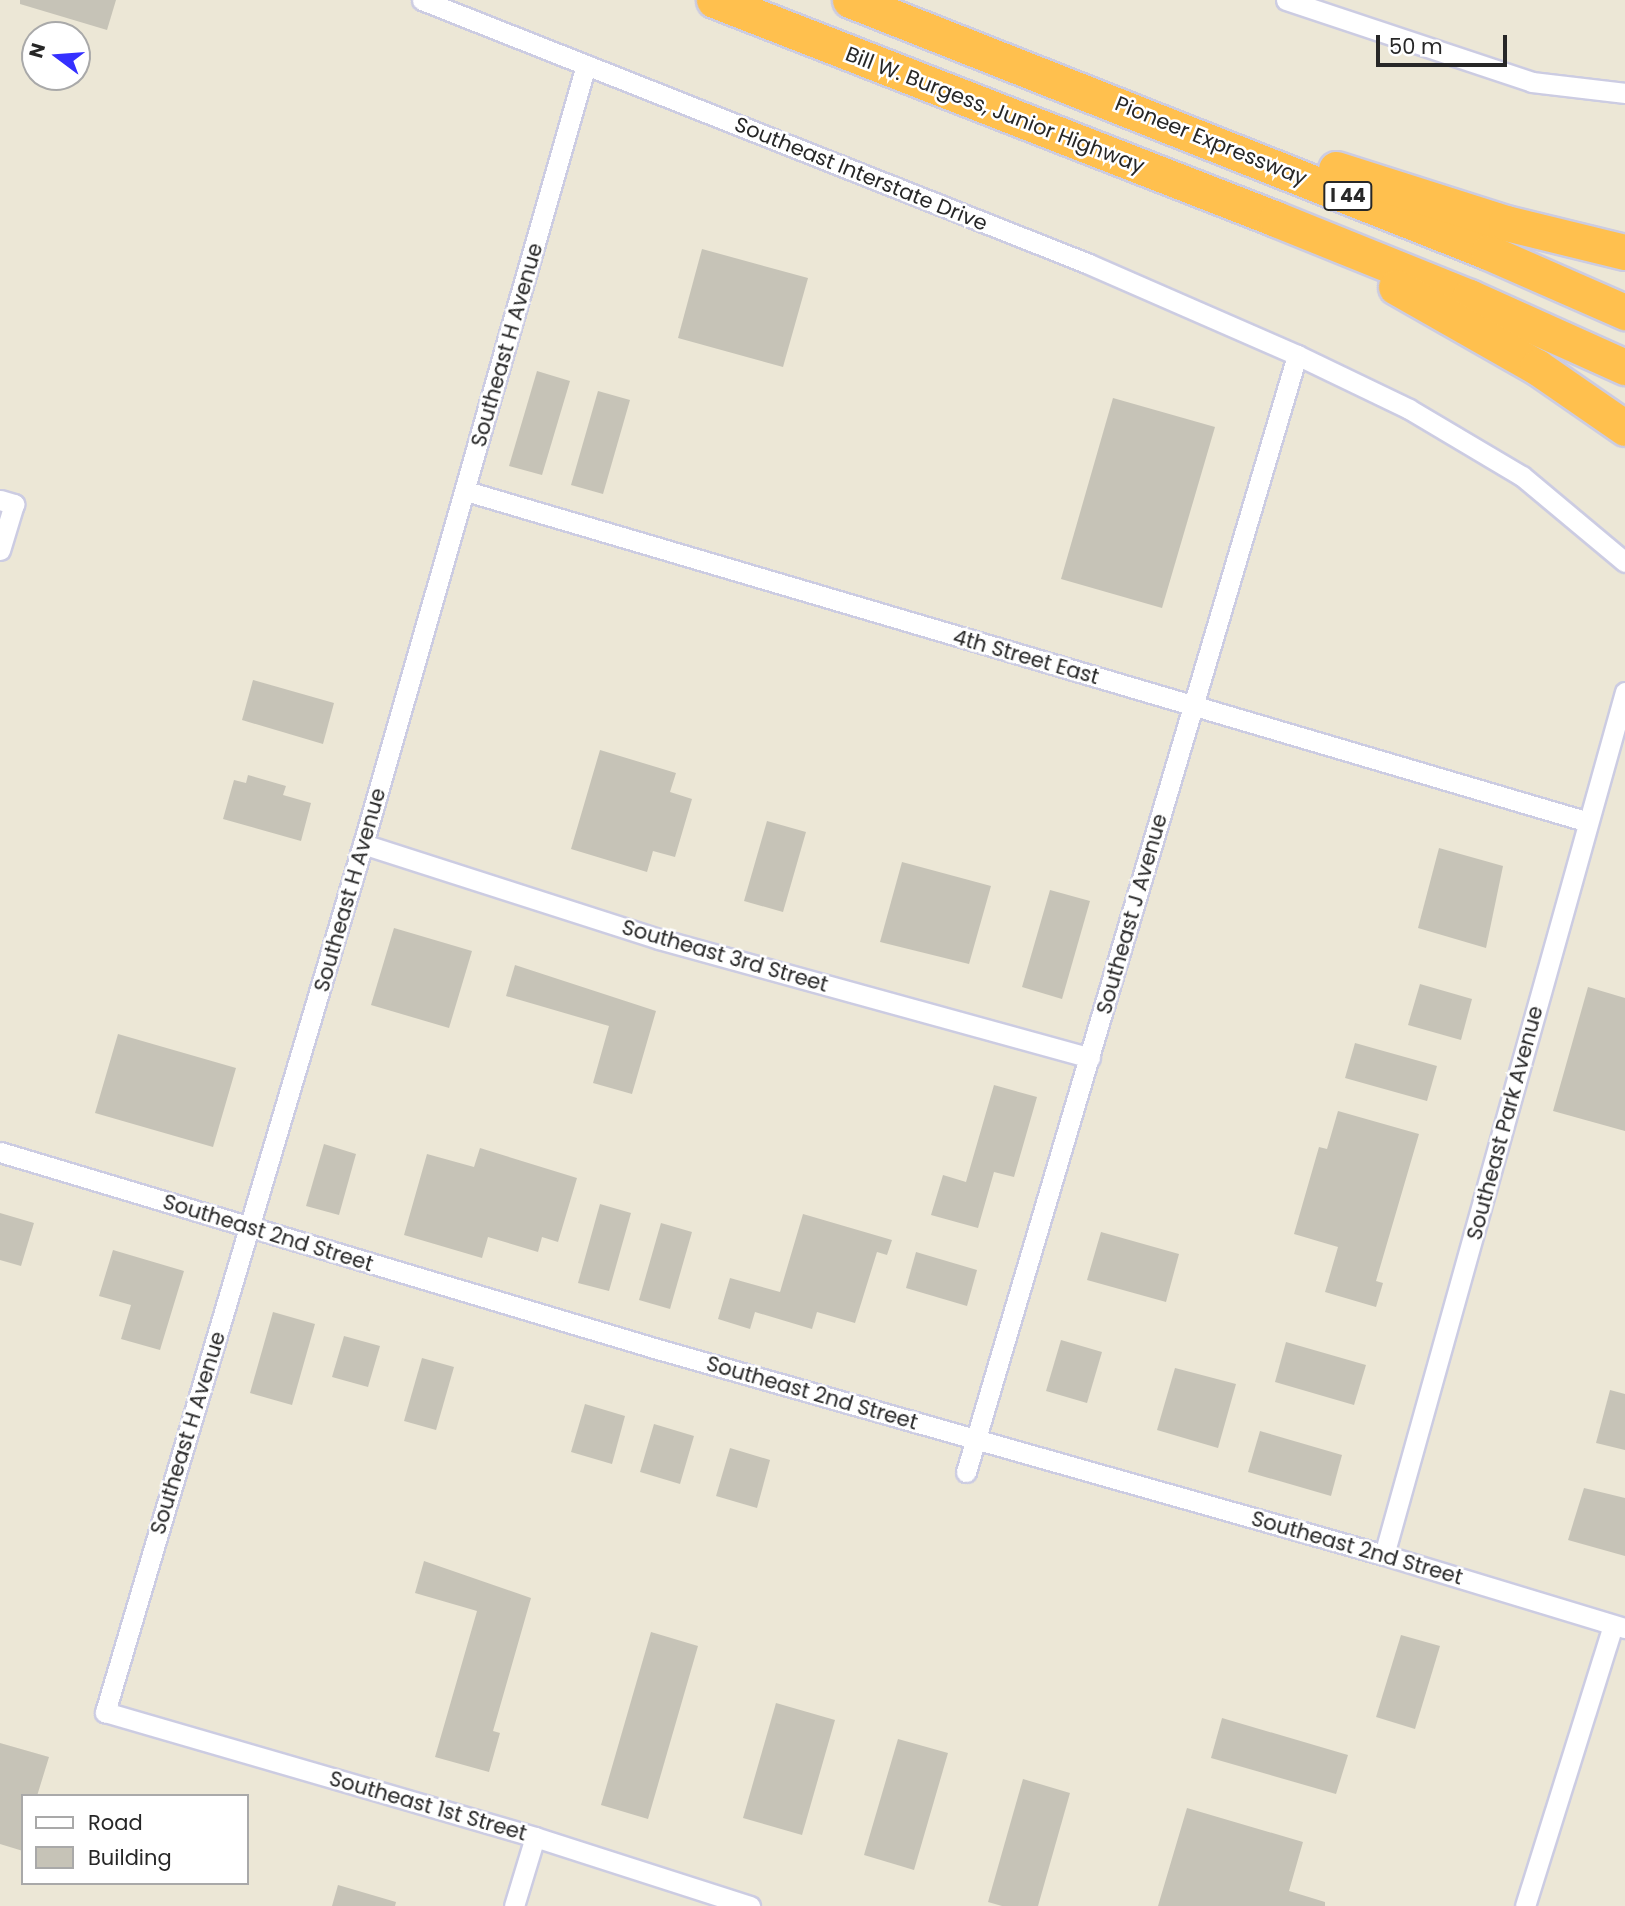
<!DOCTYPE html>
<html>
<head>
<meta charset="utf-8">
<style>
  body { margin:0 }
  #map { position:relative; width:1625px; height:1906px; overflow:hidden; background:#ece7d6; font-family:Poppins,sans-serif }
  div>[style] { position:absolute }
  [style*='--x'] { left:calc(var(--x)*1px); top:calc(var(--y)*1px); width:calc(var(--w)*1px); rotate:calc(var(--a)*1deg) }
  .building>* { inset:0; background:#c6c3b7 }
  .roads { filter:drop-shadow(2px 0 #cccce2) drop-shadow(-2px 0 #cccce2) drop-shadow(0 2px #cccce2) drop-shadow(0 -2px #cccce2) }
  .street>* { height:19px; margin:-9.5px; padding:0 9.5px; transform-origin:9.5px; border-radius:9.5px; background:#fff }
  .highway>* { height:35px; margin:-17.5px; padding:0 17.5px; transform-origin:17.5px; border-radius:17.5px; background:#ffc04e }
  span { translate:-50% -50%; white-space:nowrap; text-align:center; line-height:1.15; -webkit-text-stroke:5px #fff; paint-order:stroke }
  .shield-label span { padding:2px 5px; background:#fff; border:2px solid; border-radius:5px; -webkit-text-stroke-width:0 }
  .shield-label { font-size:19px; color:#272727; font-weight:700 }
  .street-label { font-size:21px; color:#272727 }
  .legend { position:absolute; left:21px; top:1794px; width:228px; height:91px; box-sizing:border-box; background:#fff; border:2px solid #a9a9a9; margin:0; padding:9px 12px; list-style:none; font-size:21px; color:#272727 }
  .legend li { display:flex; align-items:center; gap:14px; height:35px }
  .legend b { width:35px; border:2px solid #a9a9a9 }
  .north { position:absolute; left:21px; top:21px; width:70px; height:70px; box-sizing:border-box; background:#fff; border:2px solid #a9a9a9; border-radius:50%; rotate:286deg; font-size:19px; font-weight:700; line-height:28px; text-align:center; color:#272727 }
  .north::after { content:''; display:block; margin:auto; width:24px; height:32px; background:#3530ff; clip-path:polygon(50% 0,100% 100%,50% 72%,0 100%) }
  .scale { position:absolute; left:1376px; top:35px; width:131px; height:32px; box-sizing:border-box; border:4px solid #272727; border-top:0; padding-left:9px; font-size:21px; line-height:24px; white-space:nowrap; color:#272727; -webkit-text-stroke:5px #fff; paint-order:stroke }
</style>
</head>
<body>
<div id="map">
  <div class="building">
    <i style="clip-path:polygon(20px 0,116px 0,107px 30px,20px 4px)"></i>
    <i style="clip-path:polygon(702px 249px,808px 278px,783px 367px,678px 338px)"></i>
    <i style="clip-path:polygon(537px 371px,570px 381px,542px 475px,509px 466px)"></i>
    <i style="clip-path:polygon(598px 391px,630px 400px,603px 494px,571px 485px)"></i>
    <i style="clip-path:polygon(1113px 398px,1215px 427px,1162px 608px,1061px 579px)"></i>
    <i style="clip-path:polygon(253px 680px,334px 703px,323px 744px,242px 720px)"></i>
    <i style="clip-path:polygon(600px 750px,676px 773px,670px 792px,692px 799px,675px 857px,653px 851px,647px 872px,571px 849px)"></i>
    <i style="clip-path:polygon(248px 775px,286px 786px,283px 795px,311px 803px,301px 841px,223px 819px,234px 780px,246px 783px)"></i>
    <i style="clip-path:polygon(767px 821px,806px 832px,783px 912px,744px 901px)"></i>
    <i style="clip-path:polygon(1439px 848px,1503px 866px,1486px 948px,1418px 928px)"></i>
    <i style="clip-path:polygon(902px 862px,991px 886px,969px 964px,880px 942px)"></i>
    <i style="clip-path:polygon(1050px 890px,1090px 901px,1062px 999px,1022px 987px)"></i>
    <i style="clip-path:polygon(394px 928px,472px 951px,449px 1028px,371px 1005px)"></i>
    <i style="clip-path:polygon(515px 965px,656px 1011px,632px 1094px,593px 1083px,609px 1026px,506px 996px)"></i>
    <i style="clip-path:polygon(1420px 984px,1472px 999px,1461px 1040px,1408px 1025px)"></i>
    <i style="clip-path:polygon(1588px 987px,1625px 998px,1625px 1131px,1553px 1111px)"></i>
    <i style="clip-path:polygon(118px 1034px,236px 1068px,213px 1147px,95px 1113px)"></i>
    <i style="clip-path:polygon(1355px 1043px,1437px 1066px,1427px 1101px,1345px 1078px)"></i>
    <i style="clip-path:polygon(994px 1085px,1037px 1097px,1014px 1177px,994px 1172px,978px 1228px,931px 1215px,943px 1175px,966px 1182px)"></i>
    <i style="clip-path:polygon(1338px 1111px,1419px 1134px,1376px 1281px,1383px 1283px,1376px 1307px,1325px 1292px,1338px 1247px,1294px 1234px,1319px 1147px,1327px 1149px)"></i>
    <i style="clip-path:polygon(324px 1144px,356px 1154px,339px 1215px,306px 1206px)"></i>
    <i style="clip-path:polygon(480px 1148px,577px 1178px,558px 1242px,542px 1237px,538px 1252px,488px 1237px,482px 1258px,404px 1235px,427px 1154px,474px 1167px)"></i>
    <i style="clip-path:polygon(600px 1204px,631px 1213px,609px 1291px,578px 1283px)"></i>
    <i style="clip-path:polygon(0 1213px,34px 1223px,21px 1266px,0 1260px)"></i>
    <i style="clip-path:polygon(803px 1214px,892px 1240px,887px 1255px,877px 1252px,855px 1323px,817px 1312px,812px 1329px,755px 1312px,750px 1329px,718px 1319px,730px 1278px,780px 1292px)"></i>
    <i style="clip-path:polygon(661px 1223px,692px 1232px,670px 1309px,639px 1300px)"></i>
    <i style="clip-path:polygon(1101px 1232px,1179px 1254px,1166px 1302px,1087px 1280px)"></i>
    <i style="clip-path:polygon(113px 1250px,184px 1271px,160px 1350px,121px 1339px,131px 1305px,99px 1296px)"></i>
    <i style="clip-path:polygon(916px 1252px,977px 1270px,967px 1306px,906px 1288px)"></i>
    <i style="clip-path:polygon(273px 1312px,315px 1324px,292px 1405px,250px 1393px)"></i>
    <i style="clip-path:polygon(344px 1336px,380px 1346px,368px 1387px,332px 1377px)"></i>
    <i style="clip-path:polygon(1061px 1340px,1102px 1352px,1087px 1403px,1046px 1391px)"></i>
    <i style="clip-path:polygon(1286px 1342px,1366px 1365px,1354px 1405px,1275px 1382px)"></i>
    <i style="clip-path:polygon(422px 1358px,454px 1367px,436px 1430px,404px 1421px)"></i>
    <i style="clip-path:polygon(1175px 1368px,1236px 1384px,1218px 1448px,1157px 1430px)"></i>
    <i style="clip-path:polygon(1610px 1390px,1625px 1394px,1625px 1450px,1596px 1443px)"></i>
    <i style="clip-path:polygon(585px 1404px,625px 1416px,612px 1464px,571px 1452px)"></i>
    <i style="clip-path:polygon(654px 1424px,694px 1436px,680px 1484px,640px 1472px)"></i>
    <i style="clip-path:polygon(1260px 1431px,1342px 1455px,1331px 1496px,1248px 1472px)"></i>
    <i style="clip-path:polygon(730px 1448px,770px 1460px,757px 1508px,716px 1496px)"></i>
    <i style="clip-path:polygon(1584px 1488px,1625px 1498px,1625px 1556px,1568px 1540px)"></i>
    <i style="clip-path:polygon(424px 1561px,531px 1598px,493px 1731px,500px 1733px,489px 1772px,435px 1757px,477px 1611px,415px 1593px)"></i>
    <i style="clip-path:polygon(651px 1632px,698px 1646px,648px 1819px,601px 1805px)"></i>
    <i style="clip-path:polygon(1401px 1635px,1440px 1646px,1415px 1729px,1376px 1717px)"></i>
    <i style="clip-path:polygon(776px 1703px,835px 1720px,802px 1835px,743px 1818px)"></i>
    <i style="clip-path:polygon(1222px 1718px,1348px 1755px,1336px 1794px,1211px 1758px)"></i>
    <i style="clip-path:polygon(898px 1739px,948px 1753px,914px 1870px,864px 1855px)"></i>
    <i style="clip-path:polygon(0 1743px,49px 1757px,37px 1796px,23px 1796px,23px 1851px,0 1844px)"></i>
    <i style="clip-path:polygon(1023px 1779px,1070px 1793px,1038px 1906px,1002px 1906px,988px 1902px)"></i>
    <i style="clip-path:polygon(1187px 1808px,1303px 1842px,1289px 1891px,1325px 1902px,1325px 1906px,1158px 1906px)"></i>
    <i style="clip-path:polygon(338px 1885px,396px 1902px,395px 1906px,332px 1906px)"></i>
  </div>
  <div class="roads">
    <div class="street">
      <i style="--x:422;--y:0;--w:717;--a:21.59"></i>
      <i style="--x:1089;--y:264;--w:227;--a:23.6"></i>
      <i style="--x:1297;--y:355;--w:124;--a:25.7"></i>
      <i style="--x:1409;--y:409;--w:131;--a:30.7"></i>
      <i style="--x:1522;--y:476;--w:134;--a:39.9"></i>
      <i style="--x:1286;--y:0;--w:259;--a:18.4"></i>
      <i style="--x:1532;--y:82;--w:94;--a:6.7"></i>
      <i style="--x:586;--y:65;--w:810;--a:105.97"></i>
      <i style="--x:363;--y:844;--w:906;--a:106.55"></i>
      <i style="--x:105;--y:1712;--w:448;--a:16.2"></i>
      <i style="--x:535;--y:1837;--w:226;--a:17.8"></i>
      <i style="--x:466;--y:491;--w:1167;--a:16.43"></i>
      <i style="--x:0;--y:500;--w:15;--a:16"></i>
      <i style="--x:14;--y:504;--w:48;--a:106.9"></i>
      <i style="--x:363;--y:844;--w:311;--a:17.8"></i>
      <i style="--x:659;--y:939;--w:447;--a:15.4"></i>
      <i style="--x:0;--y:1152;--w:683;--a:16.68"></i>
      <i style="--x:654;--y:1348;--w:759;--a:15.83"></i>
      <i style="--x:1384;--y:1555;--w:252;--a:16.9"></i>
      <i style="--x:966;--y:1472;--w:1165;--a:-73.49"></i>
      <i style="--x:1384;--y:1555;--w:896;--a:-74.4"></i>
      <i style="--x:514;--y:1906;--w:72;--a:-73.1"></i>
      <i style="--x:1525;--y:1906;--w:294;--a:-72.6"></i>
    </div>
    <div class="highway">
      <i style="--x:714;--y:0;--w:603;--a:21.29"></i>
      <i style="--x:1276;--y:219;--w:208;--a:22"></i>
      <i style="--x:1469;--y:297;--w:171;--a:24.2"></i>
      <i style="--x:850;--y:0;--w:686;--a:21.55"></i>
      <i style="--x:1488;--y:252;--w:150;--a:23.7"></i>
      <i style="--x:1336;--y:169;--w:178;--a:17.6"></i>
      <i style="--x:1506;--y:223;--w:122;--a:13.7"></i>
      <i style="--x:1396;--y:287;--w:162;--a:29.6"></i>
      <i style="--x:1537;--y:367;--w:107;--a:34.7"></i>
    </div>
  </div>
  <div class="shield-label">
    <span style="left:1348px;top:196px">I 44</span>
  </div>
  <div class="street-label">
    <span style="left:995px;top:110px;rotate:21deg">Bill W. Burgess, Junior Highway</span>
    <span style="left:1211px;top:141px;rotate:22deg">Pioneer Expressway</span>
    <span style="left:861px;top:174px;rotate:22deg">Southeast Interstate Drive</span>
    <span style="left:507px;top:345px;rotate:-74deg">Southeast H Avenue</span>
    <span style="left:1026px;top:657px;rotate:16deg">4th Street East</span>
    <span style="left:350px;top:890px;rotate:-74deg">Southeast H Avenue</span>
    <span style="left:1132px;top:914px;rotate:-74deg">Southeast J Avenue</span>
    <span style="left:725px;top:956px;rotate:16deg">Southeast 3rd Street</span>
    <span style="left:1505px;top:1123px;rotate:-75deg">Southeast Park Avenue</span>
    <span style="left:268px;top:1233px;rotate:17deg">Southeast 2nd Street</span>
    <span style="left:812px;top:1393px;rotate:16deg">Southeast 2nd Street</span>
    <span style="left:188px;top:1433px;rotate:-73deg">Southeast H Avenue</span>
    <span style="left:1357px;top:1548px;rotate:16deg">Southeast 2nd Street</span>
    <span style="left:428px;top:1806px;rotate:16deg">Southeast 1st Street</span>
  </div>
  <ul class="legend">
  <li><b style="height:9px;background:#fff"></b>Road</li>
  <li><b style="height:19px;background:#c6c3b7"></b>Building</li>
  </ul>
  <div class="north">N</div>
  <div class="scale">50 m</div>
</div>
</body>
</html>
